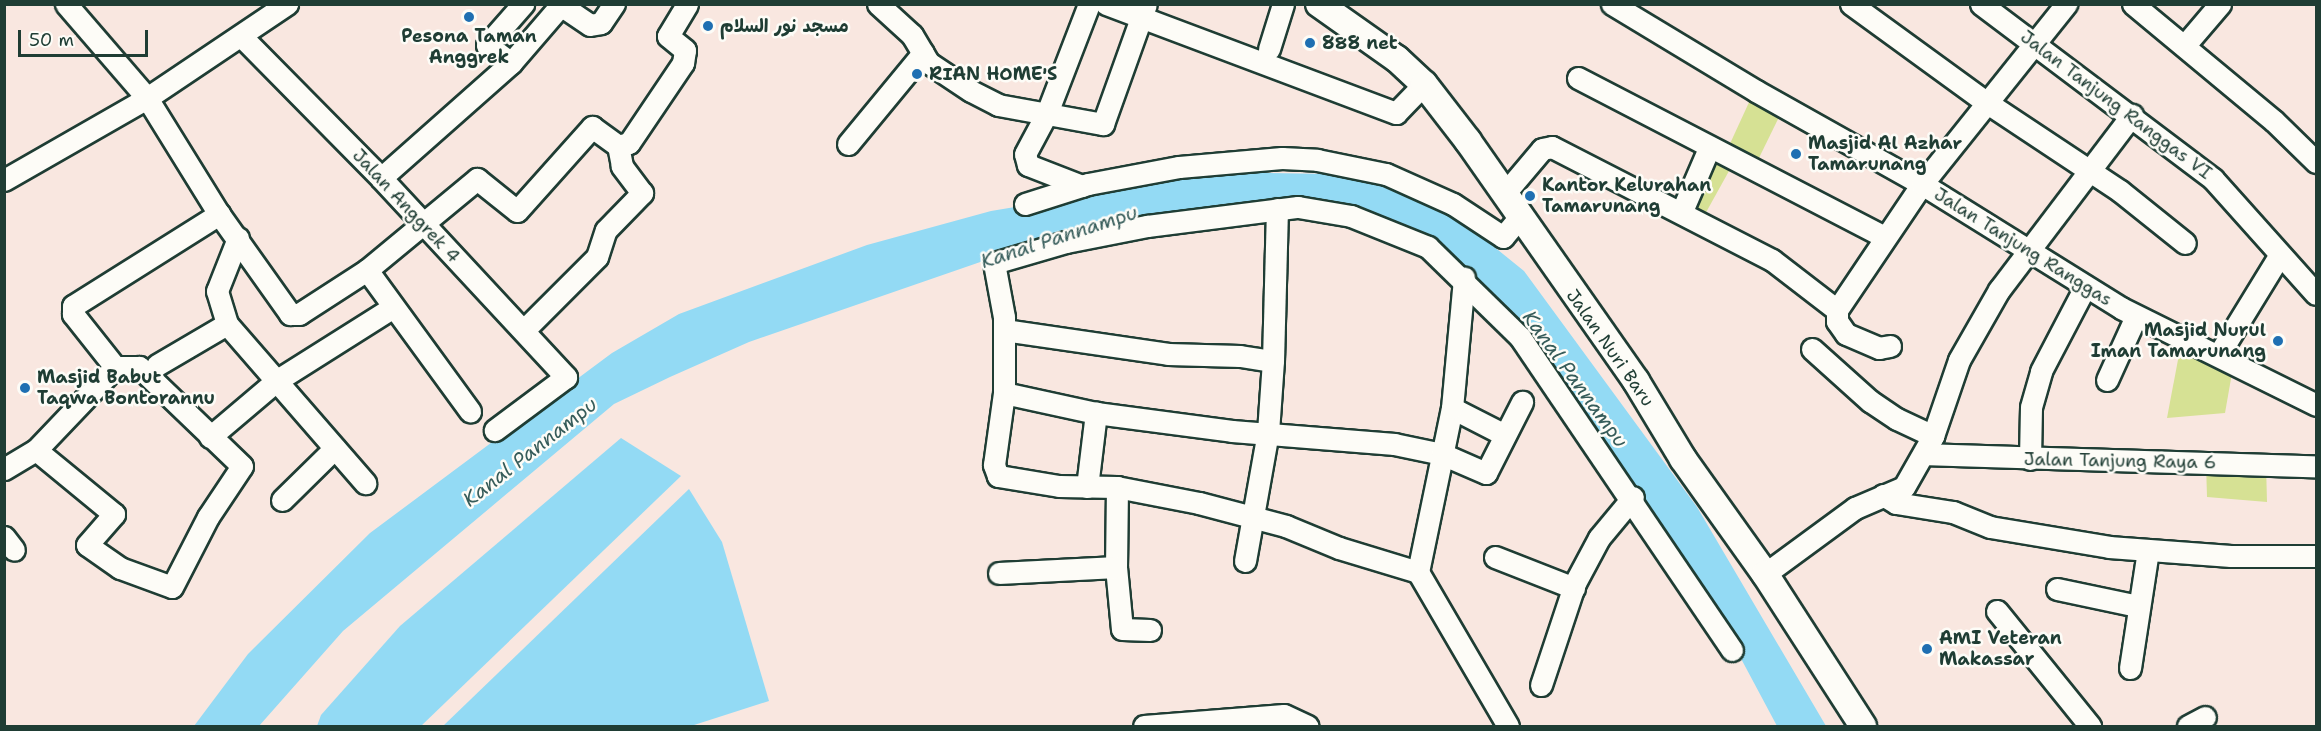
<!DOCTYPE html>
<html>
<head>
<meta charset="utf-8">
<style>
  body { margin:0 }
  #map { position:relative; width:2321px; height:731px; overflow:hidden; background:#f9e7e0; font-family:"Shantell Sans","Playpen Sans Arabic",sans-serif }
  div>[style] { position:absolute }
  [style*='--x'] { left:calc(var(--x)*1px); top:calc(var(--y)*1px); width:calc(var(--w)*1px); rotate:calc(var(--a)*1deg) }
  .green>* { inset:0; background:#d6e194 }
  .water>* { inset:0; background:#93daf4 }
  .roads { filter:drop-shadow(2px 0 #1f3d34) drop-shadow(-2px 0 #1f3d34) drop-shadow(0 2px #1f3d34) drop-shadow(0 -2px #1f3d34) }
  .minor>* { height:21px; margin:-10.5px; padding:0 10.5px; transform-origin:10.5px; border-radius:10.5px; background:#fdfcf7 }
  .tertiary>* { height:26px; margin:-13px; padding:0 13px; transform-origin:13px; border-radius:13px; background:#fdfcf7 }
  .dots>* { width:16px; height:16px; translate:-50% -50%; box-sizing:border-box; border:3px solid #fdfcf7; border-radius:50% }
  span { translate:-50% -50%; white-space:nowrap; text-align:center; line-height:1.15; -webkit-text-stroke:5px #fdfcf7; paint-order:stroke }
  .poi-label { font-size:18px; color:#1f3d34; font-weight:700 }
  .left { translate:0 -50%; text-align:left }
  .right { translate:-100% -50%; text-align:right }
  .street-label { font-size:18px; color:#1f3d34 }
  .water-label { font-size:20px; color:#365c5a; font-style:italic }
  .frame { position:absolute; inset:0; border:6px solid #1f3d34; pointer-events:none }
  .scale { position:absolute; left:18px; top:30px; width:130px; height:27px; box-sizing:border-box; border:3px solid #1f3d34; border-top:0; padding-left:8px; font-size:18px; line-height:21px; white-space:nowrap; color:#1f3d34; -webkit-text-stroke:4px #fdfcf7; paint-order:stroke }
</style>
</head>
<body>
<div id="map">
  <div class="green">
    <i style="clip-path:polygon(1751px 98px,1782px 111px,1757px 162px,1728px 148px)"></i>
    <i style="clip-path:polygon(1707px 150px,1734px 162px,1704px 216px,1681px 202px)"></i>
    <i style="clip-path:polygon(2180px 349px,2232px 373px,2225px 413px,2167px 418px)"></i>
    <i style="clip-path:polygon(2206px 463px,2266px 464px,2267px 502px,2207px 497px)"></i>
  </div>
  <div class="water">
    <i style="clip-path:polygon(1220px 172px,1329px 174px,1398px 186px,1456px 216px,1524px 271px,1697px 507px,1826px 726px,1777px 726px,1730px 638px,1464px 271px,1313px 205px,989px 259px,749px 342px,670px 377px,614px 404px,343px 631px,259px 726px,194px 726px,248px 654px,370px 533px,612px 353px,679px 314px,867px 245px,991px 211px)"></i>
    <i style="clip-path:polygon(621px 438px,681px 476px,421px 726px,317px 726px,321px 715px,400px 626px)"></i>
    <i style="clip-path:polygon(689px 489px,722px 542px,769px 701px,691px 726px,443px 726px)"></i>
  </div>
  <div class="roads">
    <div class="minor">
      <i style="--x:66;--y:4;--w:124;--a:49.2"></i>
      <i style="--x:147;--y:98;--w:137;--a:58.2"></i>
      <i style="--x:219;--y:214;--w:123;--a:54.6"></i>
      <i style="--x:290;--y:314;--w:9;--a:0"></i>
      <i style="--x:299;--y:314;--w:81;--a:-32.9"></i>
      <i style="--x:367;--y:270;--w:175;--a:53.9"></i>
      <i style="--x:559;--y:4;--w:37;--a:34"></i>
      <i style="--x:590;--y:25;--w:11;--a:-10"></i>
      <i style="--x:601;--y:23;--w:23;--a:-56"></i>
      <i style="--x:878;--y:4;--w:46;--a:42.4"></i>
      <i style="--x:912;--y:35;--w:33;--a:59"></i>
      <i style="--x:929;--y:63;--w:50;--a:33.7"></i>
      <i style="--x:971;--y:91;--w:30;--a:27"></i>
      <i style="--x:998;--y:105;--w:107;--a:10.3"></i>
      <i style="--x:1103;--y:124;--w:127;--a:-70.3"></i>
      <i style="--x:1106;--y:4;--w:310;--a:20.6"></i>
      <i style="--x:1396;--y:113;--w:40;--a:-46"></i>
      <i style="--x:1612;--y:4;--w:168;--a:31.1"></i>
      <i style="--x:1756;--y:91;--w:190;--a:29.3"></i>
      <i style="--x:1922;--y:184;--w:234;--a:31.9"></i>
      <i style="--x:2121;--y:308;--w:218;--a:26.4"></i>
      <i style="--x:1851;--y:4;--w:167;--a:36"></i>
      <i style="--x:1986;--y:102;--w:161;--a:33.6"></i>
      <i style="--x:2120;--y:191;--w:83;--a:38.7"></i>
      <i style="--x:1981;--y:4;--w:291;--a:37"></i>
      <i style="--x:2213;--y:179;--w:154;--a:48.2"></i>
      <i style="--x:2133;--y:4;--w:183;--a:39.7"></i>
      <i style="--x:2274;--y:121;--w:59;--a:44.3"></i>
      <i style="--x:242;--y:37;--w:198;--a:45.4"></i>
      <i style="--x:381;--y:178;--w:272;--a:47.1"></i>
      <i style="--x:566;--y:377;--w:89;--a:143.3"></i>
      <i style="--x:2185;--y:45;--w:54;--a:-49.5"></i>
      <i style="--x:1269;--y:49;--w:47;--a:-72.7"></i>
      <i style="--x:511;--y:63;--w:30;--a:-143"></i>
      <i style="--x:487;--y:45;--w:55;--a:-48.7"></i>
      <i style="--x:1578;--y:78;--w:346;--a:27.4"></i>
      <i style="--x:848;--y:144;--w:118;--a:-50.5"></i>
      <i style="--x:381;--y:178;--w:174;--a:-41.5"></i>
      <i style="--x:511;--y:63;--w:75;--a:-49.3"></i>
      <i style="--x:4;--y:180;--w:165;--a:-29.8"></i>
      <i style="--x:147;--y:98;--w:169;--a:-33.9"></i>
      <i style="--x:1082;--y:186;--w:58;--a:-158.7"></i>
      <i style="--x:1028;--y:165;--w:11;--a:-105"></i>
      <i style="--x:1025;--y:154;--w:47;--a:-61.8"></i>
      <i style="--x:1047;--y:113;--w:117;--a:-68.9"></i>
      <i style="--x:1505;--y:193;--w:57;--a:-49.9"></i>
      <i style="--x:1542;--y:149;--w:10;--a:-11"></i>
      <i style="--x:1552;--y:147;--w:247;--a:27.2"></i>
      <i style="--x:1772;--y:260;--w:82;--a:37.6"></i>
      <i style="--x:1025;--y:204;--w:66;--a:-17.6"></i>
      <i style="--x:1088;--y:184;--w:93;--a:-10.6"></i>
      <i style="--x:1179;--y:167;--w:103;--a:-5"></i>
      <i style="--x:1282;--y:158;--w:35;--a:3"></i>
      <i style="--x:1317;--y:160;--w:70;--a:11.5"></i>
      <i style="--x:1386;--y:174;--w:73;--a:24.1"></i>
      <i style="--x:1453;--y:204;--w:60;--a:33.4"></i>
      <i style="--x:1503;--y:237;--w:26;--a:-50"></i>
      <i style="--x:1682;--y:211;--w:69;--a:-66.8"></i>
      <i style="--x:238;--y:238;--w:57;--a:111.6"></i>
      <i style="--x:217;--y:291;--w:34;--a:73"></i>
      <i style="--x:227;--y:324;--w:211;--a:49"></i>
      <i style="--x:367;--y:270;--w:143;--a:-39.6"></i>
      <i style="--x:477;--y:179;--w:51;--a:38.7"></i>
      <i style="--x:517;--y:211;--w:113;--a:-48.2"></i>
      <i style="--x:592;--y:127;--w:32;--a:36"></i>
      <i style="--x:618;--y:146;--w:11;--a:-15"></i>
      <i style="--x:629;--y:143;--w:97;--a:-56"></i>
      <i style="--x:683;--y:63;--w:13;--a:-81"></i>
      <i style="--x:685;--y:50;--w:22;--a:-141"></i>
      <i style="--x:668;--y:36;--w:37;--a:-59"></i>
      <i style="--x:524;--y:330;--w:103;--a:-45"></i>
      <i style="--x:597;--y:257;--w:28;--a:-72"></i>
      <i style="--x:606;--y:230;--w:52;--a:-45.8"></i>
      <i style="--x:642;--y:193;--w:34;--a:-127"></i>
      <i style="--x:622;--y:166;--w:20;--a:-101"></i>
      <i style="--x:1004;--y:330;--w:166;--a:8.3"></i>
      <i style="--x:1168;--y:354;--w:72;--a:1.6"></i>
      <i style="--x:1240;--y:356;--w:33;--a:9"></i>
      <i style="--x:1273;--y:361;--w:152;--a:-88.5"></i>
      <i style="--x:1890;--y:346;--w:11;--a:170"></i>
      <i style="--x:1879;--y:348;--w:36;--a:-157"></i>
      <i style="--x:1846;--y:334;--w:16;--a:-125"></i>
      <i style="--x:1837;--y:321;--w:11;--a:-90"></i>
      <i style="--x:1837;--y:310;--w:152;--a:-56"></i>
      <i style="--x:1922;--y:184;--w:231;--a:-51.3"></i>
      <i style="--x:1812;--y:349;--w:78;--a:41.9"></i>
      <i style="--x:1870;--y:401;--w:32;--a:34"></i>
      <i style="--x:1897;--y:419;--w:40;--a:25"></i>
      <i style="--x:2219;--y:354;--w:115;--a:-58.5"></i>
      <i style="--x:157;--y:365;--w:81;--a:-30.4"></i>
      <i style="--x:2107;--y:380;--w:70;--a:-65.6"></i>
      <i style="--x:1004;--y:393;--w:94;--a:12.3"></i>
      <i style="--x:1096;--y:413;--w:137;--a:7.5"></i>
      <i style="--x:1232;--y:431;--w:163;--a:4.6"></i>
      <i style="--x:1394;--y:444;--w:49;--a:11.8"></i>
      <i style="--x:1442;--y:454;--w:48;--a:23.4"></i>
      <i style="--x:1486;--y:473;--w:80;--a:-63.1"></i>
      <i style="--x:1452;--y:408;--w:59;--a:27"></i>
      <i style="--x:210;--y:437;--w:87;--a:-40.3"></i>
      <i style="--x:276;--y:381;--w:138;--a:-32.3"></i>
      <i style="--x:36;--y:450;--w:101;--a:39.4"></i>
      <i style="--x:114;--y:514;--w:41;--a:131.1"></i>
      <i style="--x:87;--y:545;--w:40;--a:34.9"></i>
      <i style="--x:120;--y:568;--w:55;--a:20.1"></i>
      <i style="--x:172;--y:587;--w:79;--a:-62.8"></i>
      <i style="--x:208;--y:517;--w:61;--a:-56.3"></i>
      <i style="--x:242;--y:466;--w:143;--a:-136.1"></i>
      <i style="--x:139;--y:367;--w:24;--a:180"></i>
      <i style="--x:1924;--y:454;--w:392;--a:1.8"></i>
      <i style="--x:2030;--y:459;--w:52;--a:-88.9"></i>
      <i style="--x:2031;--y:407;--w:37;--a:-74"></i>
      <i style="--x:2041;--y:371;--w:95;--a:-62.4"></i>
      <i style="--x:4;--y:469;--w:37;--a:-31"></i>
      <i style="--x:36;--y:450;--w:115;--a:-46.4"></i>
      <i style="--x:115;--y:367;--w:68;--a:-128.4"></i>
      <i style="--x:73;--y:314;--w:8;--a:-90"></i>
      <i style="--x:73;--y:306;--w:173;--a:-32.2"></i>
      <i style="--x:1087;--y:487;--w:75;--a:-83.1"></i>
      <i style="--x:1117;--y:487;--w:80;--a:90.7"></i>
      <i style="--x:1116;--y:567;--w:62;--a:84.5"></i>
      <i style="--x:1122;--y:629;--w:28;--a:2"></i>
      <i style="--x:1883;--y:495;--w:15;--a:32"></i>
      <i style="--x:1896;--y:503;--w:58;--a:9"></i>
      <i style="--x:1953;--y:512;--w:40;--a:22"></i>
      <i style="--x:1990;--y:527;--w:121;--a:9.5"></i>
      <i style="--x:2109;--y:547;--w:122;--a:4.2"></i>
      <i style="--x:2231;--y:556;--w:85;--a:0"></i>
      <i style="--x:282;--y:500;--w:74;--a:-44.5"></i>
      <i style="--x:4;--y:537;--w:16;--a:52"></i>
      <i style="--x:1495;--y:557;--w:85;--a:21.4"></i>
      <i style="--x:1245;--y:561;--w:131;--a:-79.9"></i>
      <i style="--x:1268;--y:432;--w:71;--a:-86"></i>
      <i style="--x:1418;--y:572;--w:167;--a:-78.3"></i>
      <i style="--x:1452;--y:408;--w:131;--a:-84.7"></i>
      <i style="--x:999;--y:573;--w:117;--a:-2.9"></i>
      <i style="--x:1765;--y:574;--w:112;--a:-36.3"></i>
      <i style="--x:1855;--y:508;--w:53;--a:-23.2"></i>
      <i style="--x:1904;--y:487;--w:59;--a:-60.4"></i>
      <i style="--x:1933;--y:436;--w:80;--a:-71.1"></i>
      <i style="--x:1959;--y:360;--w:81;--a:-60.3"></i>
      <i style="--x:1999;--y:290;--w:220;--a:-52.8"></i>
      <i style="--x:2057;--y:589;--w:83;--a:11.9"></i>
      <i style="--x:1997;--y:611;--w:148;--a:51"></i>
      <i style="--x:2130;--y:668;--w:118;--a:-81.3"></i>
      <i style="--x:1541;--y:685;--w:108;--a:-71.6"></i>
      <i style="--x:1575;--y:583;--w:51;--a:-61.9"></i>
      <i style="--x:1599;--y:538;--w:53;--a:-50.3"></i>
      <i style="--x:1144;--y:726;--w:140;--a:-4.5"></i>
      <i style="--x:1284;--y:715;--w:26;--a:25"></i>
      <i style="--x:1508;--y:726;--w:178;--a:-120.3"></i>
      <i style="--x:1418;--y:572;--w:83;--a:-163.1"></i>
      <i style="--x:1339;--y:548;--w:57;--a:-157.5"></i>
      <i style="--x:1286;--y:526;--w:90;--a:-165.2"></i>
      <i style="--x:1199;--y:503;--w:84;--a:-169"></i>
      <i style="--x:1117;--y:487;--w:58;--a:-179"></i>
      <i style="--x:1059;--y:486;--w:62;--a:-170.7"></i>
      <i style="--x:998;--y:476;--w:12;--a:-110"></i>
      <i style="--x:994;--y:465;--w:73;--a:-82.1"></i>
      <i style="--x:1004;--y:393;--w:76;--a:-90"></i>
      <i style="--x:1004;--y:317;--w:55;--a:-100.5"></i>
      <i style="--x:994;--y:263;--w:75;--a:-16.3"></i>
      <i style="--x:1066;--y:242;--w:83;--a:-11.2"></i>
      <i style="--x:1147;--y:226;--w:152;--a:-7.2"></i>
      <i style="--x:1298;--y:207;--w:54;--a:9.6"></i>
      <i style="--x:1351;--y:216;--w:83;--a:21.9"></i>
      <i style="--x:1428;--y:247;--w:129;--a:44.4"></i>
      <i style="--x:1520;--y:337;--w:378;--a:55.9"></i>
      <i style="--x:2188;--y:726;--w:19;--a:-28"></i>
    </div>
    <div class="tertiary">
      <i style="--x:1319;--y:4;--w:95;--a:35.2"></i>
      <i style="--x:1397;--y:59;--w:37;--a:43"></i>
      <i style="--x:1424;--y:84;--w:72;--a:52.3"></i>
      <i style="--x:1468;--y:141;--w:293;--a:55"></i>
      <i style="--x:1636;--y:381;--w:91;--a:58.9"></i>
      <i style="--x:1683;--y:459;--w:141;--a:54.5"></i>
      <i style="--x:1765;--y:574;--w:181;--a:57.2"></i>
    </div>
  </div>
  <div class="dots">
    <i style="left:469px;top:17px;background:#1f6fb2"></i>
    <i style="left:708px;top:26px;background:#1f6fb2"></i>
    <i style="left:1310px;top:43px;background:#1f6fb2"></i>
    <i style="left:917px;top:74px;background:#1f6fb2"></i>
    <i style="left:1796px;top:154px;background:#1f6fb2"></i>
    <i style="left:1530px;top:196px;background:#1f6fb2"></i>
    <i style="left:2278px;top:341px;background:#1f6fb2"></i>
    <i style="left:25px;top:388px;background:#1f6fb2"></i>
    <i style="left:1927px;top:649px;background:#1f6fb2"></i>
  </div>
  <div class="poi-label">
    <span class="left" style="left:720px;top:26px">مسجد نور السلام</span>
    <span style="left:469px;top:47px">Pesona Taman<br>Anggrek</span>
    <span class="left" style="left:1322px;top:43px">888 net</span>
    <span class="left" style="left:929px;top:74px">RIAN HOME'S</span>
    <span class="left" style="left:1808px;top:154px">Masjid Al Azhar<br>Tamarunang</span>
    <span class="left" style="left:1542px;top:196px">Kantor Kelurahan<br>Tamarunang</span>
    <span class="right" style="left:2266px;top:341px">Masjid Nurul<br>Iman Tamarunang</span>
    <span class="left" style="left:37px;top:388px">Masjid Babut<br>Taqwa Bontorannu</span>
    <span class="left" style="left:1939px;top:649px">AMI Veteran<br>Makassar</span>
  </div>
  <div class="street-label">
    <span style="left:2116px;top:105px;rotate:37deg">Jalan Tanjung Ranggas VI</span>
    <span style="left:406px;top:206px;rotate:47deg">Jalan Anggrek 4</span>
    <span style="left:2023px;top:247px;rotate:32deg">Jalan Tanjung Ranggas</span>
    <span style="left:1610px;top:348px;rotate:55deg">Jalan Nuri Baru</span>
    <span style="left:2120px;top:461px;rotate:1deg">Jalan Tanjung Raya 6</span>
  </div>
  <div class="water-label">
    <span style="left:1059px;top:237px;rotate:-18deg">Kanal Pannampu</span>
    <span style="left:1575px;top:379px;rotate:54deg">Kanal Pannampu</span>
    <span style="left:530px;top:452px;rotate:-38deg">Kanal Pannampu</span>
  </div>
  <div class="frame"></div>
  <div class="scale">50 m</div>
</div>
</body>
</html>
